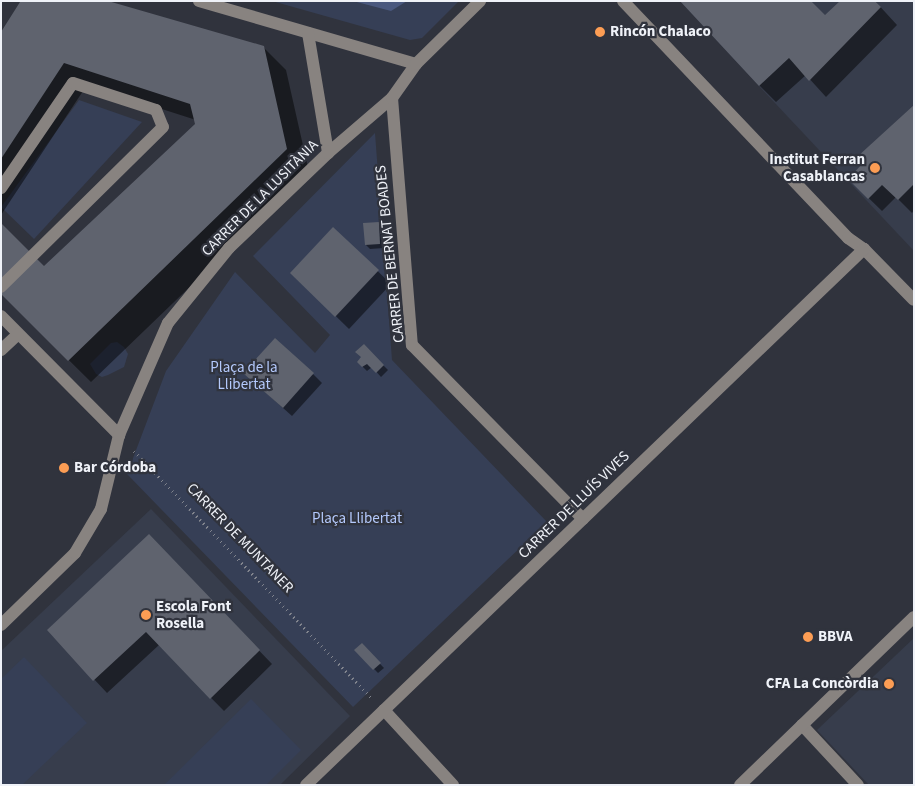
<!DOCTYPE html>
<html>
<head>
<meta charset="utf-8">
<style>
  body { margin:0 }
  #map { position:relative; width:915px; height:786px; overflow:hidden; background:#30333d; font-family:"Source Sans 3",sans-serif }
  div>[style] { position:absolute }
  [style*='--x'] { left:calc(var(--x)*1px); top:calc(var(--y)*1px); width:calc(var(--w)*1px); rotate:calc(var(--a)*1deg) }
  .built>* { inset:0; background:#373d4c }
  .green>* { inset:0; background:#363f56 }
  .water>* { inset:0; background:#4a587e }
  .shadow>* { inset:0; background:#0007 }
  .building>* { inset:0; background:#5f636e }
  .path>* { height:3px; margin-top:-1.5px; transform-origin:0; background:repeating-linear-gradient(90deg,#82858e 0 1px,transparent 0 5px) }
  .minor>* { height:12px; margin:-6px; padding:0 6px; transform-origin:6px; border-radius:6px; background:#888380 }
  .dots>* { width:14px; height:14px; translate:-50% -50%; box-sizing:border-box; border:2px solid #30333d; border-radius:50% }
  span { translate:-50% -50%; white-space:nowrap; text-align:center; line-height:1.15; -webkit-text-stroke:4.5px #30333d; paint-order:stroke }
  .poi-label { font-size:15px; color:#eff2f8; font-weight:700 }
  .left { translate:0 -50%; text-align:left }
  .right { translate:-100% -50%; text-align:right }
  .street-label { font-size:15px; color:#eff2f8 }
  .park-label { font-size:15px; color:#b4c9fc }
  .frame { position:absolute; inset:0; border:2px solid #eff2f8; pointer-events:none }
</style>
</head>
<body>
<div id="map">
  <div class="built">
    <i style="clip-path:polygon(680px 1px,914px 1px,914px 251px,759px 86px)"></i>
    <i style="clip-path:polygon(151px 509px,350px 716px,280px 785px,1px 785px,1px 651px)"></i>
    <i style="clip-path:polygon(914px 638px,914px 785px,869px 785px,817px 730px)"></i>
  </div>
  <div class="green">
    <i style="clip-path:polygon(272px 1px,459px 1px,422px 38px,410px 40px)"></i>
    <i style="clip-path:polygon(79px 100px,142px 122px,34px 239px,1px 207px)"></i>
    <i style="clip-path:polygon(375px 133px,392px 360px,547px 522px,353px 707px,127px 474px,166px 371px,235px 272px,315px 353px,330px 335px,253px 256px)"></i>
    <i style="clip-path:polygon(117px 342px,124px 347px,128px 354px,124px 367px,108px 375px,102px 377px,96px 374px,90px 364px,111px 343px)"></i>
    <i style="clip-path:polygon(24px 657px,87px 723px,22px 785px,1px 785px,1px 679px)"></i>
    <i style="clip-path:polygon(251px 699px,301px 750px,266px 785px,164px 785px)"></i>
  </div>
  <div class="water">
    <i style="clip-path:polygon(353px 1px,407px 1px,391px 11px)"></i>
  </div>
  <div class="shadow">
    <i style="clip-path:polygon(875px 1px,897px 25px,826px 97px,806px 75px,776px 102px,759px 85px,825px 17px)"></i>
    <i style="clip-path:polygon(1px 34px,263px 47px,286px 70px,309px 172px,91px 382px,1px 293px,44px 268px,197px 125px,196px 120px,87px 85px,1px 215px)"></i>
    <i style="clip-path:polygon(914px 107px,914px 210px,912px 213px,896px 197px,882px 211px,849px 179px)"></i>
    <i style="clip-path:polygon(378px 223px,382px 227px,384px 248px,370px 249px,366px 245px)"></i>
    <i style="clip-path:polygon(333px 228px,391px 284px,349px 329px,305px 286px)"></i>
    <i style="clip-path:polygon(364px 346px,388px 370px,381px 377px,372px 367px,367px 371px,358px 362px,362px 357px)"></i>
    <i style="clip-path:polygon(313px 374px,322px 383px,292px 416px,254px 382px)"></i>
    <i style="clip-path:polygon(162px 549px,272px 664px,224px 711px,159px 645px,107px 693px,48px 630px)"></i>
    <i style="clip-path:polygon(362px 645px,384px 668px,378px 673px,356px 650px)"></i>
  </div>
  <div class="building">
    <i style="clip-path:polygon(24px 1px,108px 1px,264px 46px,287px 149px,68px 361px,1px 294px,1px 223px,44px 266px,195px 124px,190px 104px,64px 63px,1px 159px,1px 32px,20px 2px)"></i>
    <i style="clip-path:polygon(680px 1px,811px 1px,825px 15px,840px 1px,875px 1px,881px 7px,809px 81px,789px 58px,759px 86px)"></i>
    <i style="clip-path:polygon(914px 105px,914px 184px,898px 200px,882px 185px,868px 199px,848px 179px,863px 163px,857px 157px)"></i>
    <i style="clip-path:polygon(379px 222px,380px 244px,365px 245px,363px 223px)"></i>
    <i style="clip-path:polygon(333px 227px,379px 270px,335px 317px,290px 273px)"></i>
    <i style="clip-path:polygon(275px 338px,314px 373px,283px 408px,243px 373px)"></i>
    <i style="clip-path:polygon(364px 344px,384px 365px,376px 373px,367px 364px,362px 367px,357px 362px,361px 357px,355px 352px)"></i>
    <i style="clip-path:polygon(149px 534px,260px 650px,210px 699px,146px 632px,93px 681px,47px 630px)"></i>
    <i style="clip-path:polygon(362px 643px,381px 663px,373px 670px,354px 650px)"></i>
  </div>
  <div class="path">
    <i style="--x:134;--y:451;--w:342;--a:46.1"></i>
  </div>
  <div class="minor">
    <i style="--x:199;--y:1;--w:226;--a:16.2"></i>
    <i style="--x:623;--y:1;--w:327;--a:46.5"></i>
    <i style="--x:848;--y:238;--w:19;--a:35"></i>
    <i style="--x:864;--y:249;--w:71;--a:45.6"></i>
    <i style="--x:308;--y:33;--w:122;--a:80.5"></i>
    <i style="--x:392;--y:98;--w:248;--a:85.4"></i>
    <i style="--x:412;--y:345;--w:244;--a:45.5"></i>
    <i style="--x:1;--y:188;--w:127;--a:-55.6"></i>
    <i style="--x:73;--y:83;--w:87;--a:18"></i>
    <i style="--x:156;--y:110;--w:18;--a:68"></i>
    <i style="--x:163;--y:127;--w:228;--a:135.4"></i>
    <i style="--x:1;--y:316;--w:168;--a:45.2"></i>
    <i style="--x:1;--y:350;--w:23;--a:-43"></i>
    <i style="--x:1;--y:625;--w:103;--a:-44.2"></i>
    <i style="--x:75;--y:553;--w:51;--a:-59.4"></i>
    <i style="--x:101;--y:509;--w:76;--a:-76.3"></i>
    <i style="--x:119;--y:435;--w:122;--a:-66.4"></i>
    <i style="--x:168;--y:323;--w:97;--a:-50.9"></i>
    <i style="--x:229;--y:248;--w:137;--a:-43.8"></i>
    <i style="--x:328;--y:153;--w:84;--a:-40.7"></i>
    <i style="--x:392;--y:98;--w:42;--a:-54.8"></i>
    <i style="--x:416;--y:64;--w:90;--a:-44.5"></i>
    <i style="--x:384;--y:710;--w:102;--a:47.4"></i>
    <i style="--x:802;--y:725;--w:82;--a:47"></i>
    <i style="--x:306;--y:785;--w:774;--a:-43.85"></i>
    <i style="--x:740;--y:785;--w:242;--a:-44"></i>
  </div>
  <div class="dots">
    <i style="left:600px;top:32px;background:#fc9d54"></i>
    <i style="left:875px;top:168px;background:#fc9d54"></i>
    <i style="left:64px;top:468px;background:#fc9d54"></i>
    <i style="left:146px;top:615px;background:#fc9d54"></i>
    <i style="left:808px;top:637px;background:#fc9d54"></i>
    <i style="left:889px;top:684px;background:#fc9d54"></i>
  </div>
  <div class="poi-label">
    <span class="left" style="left:610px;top:32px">Rincón Chalaco</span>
    <span class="right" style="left:865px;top:168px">Institut Ferran<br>Casablancas</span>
    <span class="left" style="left:74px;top:468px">Bar Córdoba</span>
    <span class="left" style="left:156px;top:615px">Escola Font<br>Rosella</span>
    <span class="left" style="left:818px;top:637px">BBVA</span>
    <span class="right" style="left:879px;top:684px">CFA La Concòrdia</span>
  </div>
  <div class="street-label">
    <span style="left:260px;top:198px;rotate:-45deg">CARRER DE LA LUSITÀNIA</span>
    <span style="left:390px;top:254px;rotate:-96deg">CARRER DE BERNAT BOADES</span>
    <span style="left:574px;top:505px;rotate:-44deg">CARRER DE LLUÍS VIVES</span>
    <span style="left:240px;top:538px;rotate:46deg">CARRER DE MUNTANER</span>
  </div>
  <div class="park-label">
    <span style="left:244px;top:376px">Plaça de la<br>Llibertat</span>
    <span style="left:357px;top:519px">Plaça Llibertat</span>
  </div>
  <div class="frame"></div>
</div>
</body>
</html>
